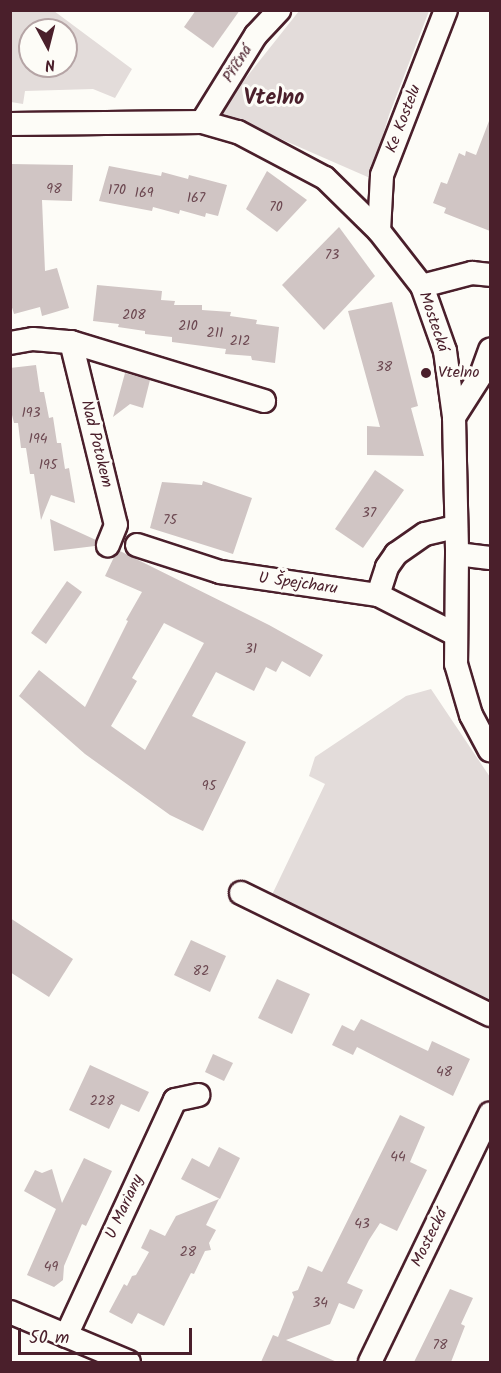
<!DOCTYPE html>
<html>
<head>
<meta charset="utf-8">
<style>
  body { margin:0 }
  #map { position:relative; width:501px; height:1373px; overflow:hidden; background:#fdfcf7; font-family:Kalam,sans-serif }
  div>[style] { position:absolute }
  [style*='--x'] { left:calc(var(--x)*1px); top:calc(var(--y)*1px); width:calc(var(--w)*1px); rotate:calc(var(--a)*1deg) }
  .green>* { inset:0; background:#e3dcda }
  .building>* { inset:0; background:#d0c5c4 }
  .roads { filter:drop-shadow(2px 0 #4a1f2b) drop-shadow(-2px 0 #4a1f2b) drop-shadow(0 2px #4a1f2b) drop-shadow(0 -2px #4a1f2b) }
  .street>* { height:22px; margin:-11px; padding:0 11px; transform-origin:11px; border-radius:11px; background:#fdfcf7 }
  .dots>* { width:16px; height:16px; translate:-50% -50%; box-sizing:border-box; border:3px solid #fdfcf7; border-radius:50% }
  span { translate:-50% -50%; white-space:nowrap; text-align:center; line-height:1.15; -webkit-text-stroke:6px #fdfcf7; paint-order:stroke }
  .number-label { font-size:14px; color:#6c4851 }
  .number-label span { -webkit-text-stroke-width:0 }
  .street-label { font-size:16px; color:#4a1f2b }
  .poi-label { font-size:16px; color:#4a1f2b }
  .left { translate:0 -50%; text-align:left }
  .district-label { font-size:22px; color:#4a1f2b; font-weight:700 }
  .frame { position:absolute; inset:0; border:12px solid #4a1f2b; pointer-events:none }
  .north { position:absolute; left:18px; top:18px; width:60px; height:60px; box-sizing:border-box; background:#fdfcf7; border:2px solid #b5a4a5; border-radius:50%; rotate:173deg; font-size:16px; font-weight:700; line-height:24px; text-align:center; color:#4a1f2b }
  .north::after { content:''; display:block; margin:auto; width:21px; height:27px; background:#4a1f2b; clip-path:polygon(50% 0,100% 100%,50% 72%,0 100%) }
  .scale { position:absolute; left:18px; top:1328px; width:174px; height:27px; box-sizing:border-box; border:3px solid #4a1f2b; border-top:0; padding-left:8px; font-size:18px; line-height:21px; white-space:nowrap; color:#4a1f2b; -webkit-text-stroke:4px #fdfcf7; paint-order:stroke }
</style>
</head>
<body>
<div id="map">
  <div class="green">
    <i style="clip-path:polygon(evenodd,11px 10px,54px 11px,132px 69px,115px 98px,93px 89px,25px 91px,23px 104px,11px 102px,11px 10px,30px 30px,66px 30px,66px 66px,30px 66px,30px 30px)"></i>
    <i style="clip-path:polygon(299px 11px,429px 11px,389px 115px,370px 178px,219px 112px)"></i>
    <i style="clip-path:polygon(431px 689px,490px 777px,490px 1007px,269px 901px,325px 784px,309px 776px,315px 757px,406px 696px)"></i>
  </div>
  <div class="building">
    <i style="clip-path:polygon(196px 10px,240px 10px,213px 48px,184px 27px)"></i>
    <i style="clip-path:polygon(489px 121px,490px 121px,490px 231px,444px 213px,446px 208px,433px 203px,441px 182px,447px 184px,459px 153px,465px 156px,466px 151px,476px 155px)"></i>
    <i style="clip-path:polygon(10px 164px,73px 165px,72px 201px,42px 200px,45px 271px,57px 268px,69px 308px,42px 316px,40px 307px,14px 314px,10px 301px)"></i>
    <i style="clip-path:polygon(109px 166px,161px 176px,162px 172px,188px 179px,189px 175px,227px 185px,218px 216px,206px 213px,205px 217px,180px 210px,179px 214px,153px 207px,152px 211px,99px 201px)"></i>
    <i style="clip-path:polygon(267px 171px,307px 200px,277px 232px,246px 209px)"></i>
    <i style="clip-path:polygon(339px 227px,375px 276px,324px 330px,282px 285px)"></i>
    <i style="clip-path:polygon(97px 285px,162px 291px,161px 300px,175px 301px,174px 305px,202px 305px,202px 310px,231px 312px,230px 316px,257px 320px,256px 324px,279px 327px,275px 363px,252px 360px,251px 356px,225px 354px,226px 349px,172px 342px,172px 337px,145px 334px,145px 331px,118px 327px,119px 324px,93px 321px)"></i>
    <i style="clip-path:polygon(392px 302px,418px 406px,411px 408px,424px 456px,367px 455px,367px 426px,380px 427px,348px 311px)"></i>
    <i style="clip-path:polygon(36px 365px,40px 392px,44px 392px,49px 418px,53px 417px,57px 443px,61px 443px,65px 469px,69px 468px,75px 503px,51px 495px,41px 520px,34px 474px,30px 474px,26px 448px,21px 448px,18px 423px,14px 423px,10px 407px,10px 368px)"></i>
    <i style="clip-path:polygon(125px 373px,150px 380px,143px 408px,130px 404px,113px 417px)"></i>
    <i style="clip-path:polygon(375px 470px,404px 490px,363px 548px,335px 529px)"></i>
    <i style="clip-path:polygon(203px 481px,252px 498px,233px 554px,150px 528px,162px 482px,202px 485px)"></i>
    <i style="clip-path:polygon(50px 519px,96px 540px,95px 546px,54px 551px)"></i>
    <i style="clip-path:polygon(evenodd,120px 551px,269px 625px,323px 655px,310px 677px,282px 661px,276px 672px,266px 667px,254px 691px,216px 672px,192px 716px,246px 742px,203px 831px,170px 815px,85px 754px,19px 696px,39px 670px,85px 707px,128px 621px,126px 620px,142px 592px,105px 576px,114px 557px,120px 551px,164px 623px,204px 643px,145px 750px,111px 726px,137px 681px,132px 678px,164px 623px)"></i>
    <i style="clip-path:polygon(67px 581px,82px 592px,46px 644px,31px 633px)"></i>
    <i style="clip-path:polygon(10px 918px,73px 959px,49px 997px,10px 972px)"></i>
    <i style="clip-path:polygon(191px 940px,226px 956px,210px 992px,174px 975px)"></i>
    <i style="clip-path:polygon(277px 979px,310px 994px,292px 1034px,258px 1018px)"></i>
    <i style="clip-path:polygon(361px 1019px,428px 1051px,432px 1041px,470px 1059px,453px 1096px,357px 1047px,353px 1055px,332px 1045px,342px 1025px,354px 1031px)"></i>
    <i style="clip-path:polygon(213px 1054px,233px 1063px,224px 1081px,205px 1072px)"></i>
    <i style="clip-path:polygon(90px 1065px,149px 1092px,139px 1112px,121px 1104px,109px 1129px,69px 1110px)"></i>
    <i style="clip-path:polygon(400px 1115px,425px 1127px,410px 1162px,427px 1170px,397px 1231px,380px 1223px,369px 1240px,347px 1283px,363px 1290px,354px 1309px,339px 1303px,330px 1324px,286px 1340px,337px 1362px,261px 1362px,273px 1335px,278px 1337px,294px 1297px,292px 1292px,298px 1290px,308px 1266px,322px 1272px)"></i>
    <i style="clip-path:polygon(219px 1147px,240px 1158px,220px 1199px,181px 1179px,192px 1158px,209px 1167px)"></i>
    <i style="clip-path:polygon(84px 1158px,112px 1171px,86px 1226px,82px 1224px,64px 1266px,63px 1280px,54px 1287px,27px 1275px,56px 1209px,24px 1191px,35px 1170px,42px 1173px,52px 1169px,62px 1203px)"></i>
    <i style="clip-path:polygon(219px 1199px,206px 1225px,216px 1230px,209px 1243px,211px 1250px,205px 1251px,194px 1274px,191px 1273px,164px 1326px,138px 1313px,132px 1324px,109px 1312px,124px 1284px,127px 1286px,132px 1276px,136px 1275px,149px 1252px,141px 1248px,150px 1229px,165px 1236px,176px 1216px)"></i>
    <i style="clip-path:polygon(450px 1289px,473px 1298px,461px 1324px,465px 1326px,451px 1362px,414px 1362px)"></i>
  </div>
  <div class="roads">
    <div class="street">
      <i style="--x:202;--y:122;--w:102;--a:-58.2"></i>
      <i style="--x:256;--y:35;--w:34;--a:-47"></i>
      <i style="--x:10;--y:124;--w:192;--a:-0.6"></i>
      <i style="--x:202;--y:122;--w:37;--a:16"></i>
      <i style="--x:238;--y:132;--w:98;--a:27.9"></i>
      <i style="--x:325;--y:178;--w:76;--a:44.5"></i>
      <i style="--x:379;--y:231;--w:70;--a:52"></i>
      <i style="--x:422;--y:286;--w:69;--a:70.5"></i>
      <i style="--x:445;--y:351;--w:67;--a:82.2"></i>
      <i style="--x:454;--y:417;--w:137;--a:88.7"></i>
      <i style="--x:457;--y:554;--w:110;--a:90.5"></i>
      <i style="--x:456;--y:664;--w:53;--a:73.6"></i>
      <i style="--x:471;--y:715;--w:40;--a:62"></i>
      <i style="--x:379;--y:231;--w:56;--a:-86.9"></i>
      <i style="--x:382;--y:175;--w:177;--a:-68.8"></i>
      <i style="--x:422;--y:286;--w:52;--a:-14.6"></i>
      <i style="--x:472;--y:273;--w:18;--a:6"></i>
      <i style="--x:71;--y:342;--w:188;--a:76.2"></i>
      <i style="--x:116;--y:525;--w:22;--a:112"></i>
      <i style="--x:10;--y:343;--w:23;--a:-10"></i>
      <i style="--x:33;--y:339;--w:38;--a:5"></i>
      <i style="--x:71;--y:342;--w:202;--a:17"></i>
      <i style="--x:454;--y:417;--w:50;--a:-57.3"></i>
      <i style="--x:481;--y:375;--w:27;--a:-70"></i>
      <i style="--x:137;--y:545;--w:87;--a:18"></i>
      <i style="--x:220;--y:572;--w:160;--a:8.3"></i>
      <i style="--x:378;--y:595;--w:86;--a:26.9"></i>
      <i style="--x:457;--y:554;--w:33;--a:7"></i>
      <i style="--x:378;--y:595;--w:29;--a:-72"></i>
      <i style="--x:387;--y:567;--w:16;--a:-55"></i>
      <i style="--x:396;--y:554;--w:35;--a:-35"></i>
      <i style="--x:425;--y:534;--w:32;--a:-13"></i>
      <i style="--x:241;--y:893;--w:277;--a:26.1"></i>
      <i style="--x:10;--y:1312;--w:129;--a:22.8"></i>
      <i style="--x:66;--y:1336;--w:260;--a:-65.2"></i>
      <i style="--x:175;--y:1100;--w:24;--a:-12"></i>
      <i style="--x:370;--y:1362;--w:276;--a:-64.2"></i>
    </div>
  </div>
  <div class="dots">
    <i style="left:426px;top:373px;background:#4a1f2b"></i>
  </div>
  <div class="number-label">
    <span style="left:54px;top:189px">98</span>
    <span style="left:117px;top:190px">170</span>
    <span style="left:144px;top:193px">169</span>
    <span style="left:196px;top:198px">167</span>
    <span style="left:276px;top:207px">70</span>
    <span style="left:332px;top:255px">73</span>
    <span style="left:134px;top:315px">208</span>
    <span style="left:188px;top:326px">210</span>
    <span style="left:215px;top:333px">211</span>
    <span style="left:240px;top:341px">212</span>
    <span style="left:384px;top:367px">38</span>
    <span style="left:31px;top:413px">193</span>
    <span style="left:38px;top:439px">194</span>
    <span style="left:48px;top:465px">195</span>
    <span style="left:369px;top:513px">37</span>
    <span style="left:170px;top:520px">75</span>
    <span style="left:251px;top:649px">31</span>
    <span style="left:209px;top:786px">95</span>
    <span style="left:201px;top:971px">82</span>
    <span style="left:444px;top:1072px">48</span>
    <span style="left:102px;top:1101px">228</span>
    <span style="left:398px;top:1157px">44</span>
    <span style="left:362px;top:1224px">43</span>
    <span style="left:188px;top:1252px">28</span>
    <span style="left:51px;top:1267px">49</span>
    <span style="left:320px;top:1303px">34</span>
    <span style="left:440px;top:1345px">78</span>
  </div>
  <div class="street-label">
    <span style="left:238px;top:64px;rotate:-58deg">Příčná</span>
    <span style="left:404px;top:119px;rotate:-69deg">Ke Kostelu</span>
    <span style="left:433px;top:322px;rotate:71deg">Mostecká</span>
    <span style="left:96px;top:444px;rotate:76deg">Nad Potokem</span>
    <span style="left:298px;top:584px;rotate:8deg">U Špejcharu</span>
    <span style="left:125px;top:1207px;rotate:-65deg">U Mariany</span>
    <span style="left:430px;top:1238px;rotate:-64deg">Mostecká</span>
  </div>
  <div class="poi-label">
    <span class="left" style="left:438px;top:373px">Vtelno</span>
  </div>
  <div class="district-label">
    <span style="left:274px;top:99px">Vtelno</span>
  </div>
  <div class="frame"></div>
  <div class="north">N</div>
  <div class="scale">50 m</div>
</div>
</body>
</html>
